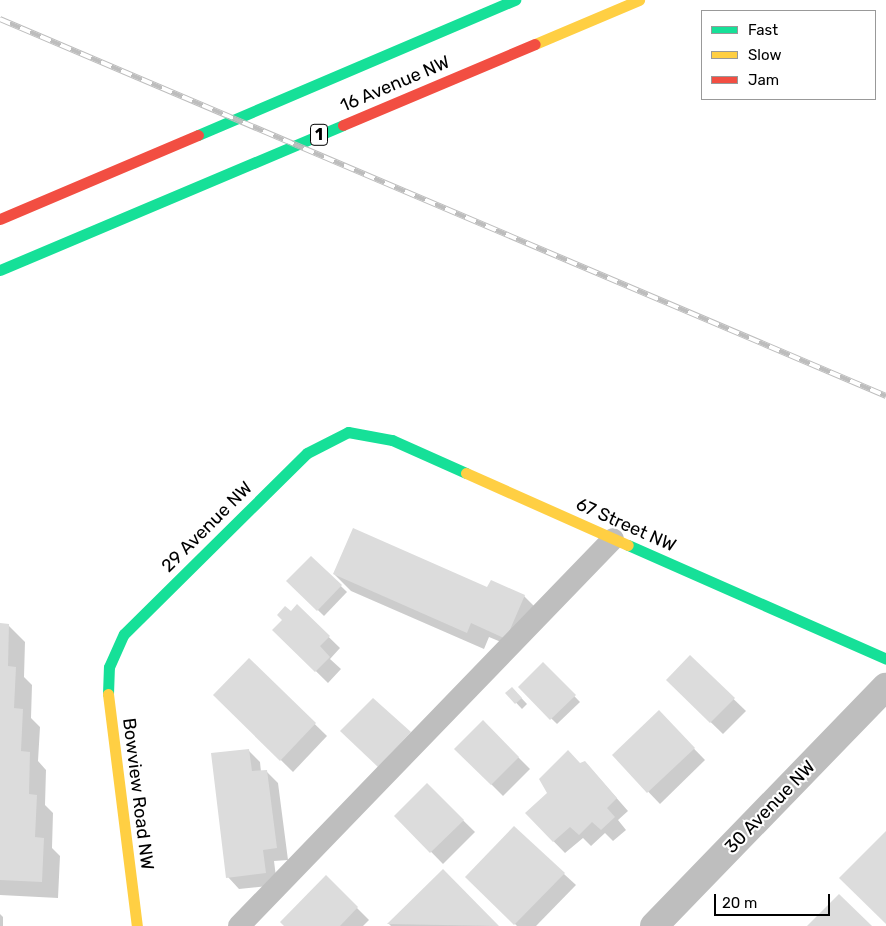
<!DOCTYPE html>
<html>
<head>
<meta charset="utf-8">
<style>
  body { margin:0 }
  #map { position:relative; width:886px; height:926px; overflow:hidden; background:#fff; font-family:Rubik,sans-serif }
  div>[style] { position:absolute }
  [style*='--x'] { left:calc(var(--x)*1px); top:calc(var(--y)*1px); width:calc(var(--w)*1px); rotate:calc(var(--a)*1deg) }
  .shadow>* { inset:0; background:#0003 }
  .building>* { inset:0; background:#dcdcdc }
  .lane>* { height:22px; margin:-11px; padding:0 11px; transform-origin:11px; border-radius:11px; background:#bebebe }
  .street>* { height:28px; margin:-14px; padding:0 14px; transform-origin:14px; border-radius:14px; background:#bebebe }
  .fast>* { height:11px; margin:-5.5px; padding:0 5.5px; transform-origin:5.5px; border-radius:5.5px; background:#16e098 }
  .slow>* { height:11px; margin:-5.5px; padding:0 5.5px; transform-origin:5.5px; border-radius:5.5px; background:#ffcf43 }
  .jam>* { height:11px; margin:-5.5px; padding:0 5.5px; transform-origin:5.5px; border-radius:5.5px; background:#f24e42 }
  .rail>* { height:5.5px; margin-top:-2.75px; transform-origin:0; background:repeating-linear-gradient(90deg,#fff 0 11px,#bdbdbd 0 22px); box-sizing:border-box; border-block:1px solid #bdbdbd }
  span { translate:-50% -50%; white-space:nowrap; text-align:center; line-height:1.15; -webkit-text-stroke:4.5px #fff; paint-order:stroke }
  .shield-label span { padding:1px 4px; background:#fff; border:1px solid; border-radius:4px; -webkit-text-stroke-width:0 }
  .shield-label { font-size:16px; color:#000; font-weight:700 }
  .street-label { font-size:18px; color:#000 }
  .legend { position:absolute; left:701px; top:10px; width:175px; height:90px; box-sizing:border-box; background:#fff; border:1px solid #999; margin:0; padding:6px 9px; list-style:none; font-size:15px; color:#000 }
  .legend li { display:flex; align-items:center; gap:10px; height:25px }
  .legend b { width:25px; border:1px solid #999 }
  .scale { position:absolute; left:714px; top:894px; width:116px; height:22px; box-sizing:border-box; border:2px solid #000; border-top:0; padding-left:6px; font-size:15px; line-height:18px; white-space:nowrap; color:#000; -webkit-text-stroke:4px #fff; paint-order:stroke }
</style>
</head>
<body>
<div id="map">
  <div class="shadow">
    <i style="clip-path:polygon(311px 557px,347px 592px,324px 616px,288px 581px)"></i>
    <i style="clip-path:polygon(334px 574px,524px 596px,536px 608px,518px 649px,489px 637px,484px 649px,351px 591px)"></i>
    <i style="clip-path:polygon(297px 606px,340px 648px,330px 659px,341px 669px,328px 683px,274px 630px)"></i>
    <i style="clip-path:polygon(0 624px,8px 625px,25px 642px,24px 677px,32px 685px,31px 718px,40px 727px,38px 761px,46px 770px,45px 805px,53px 813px,52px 848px,60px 856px,58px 898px,0 895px)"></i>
    <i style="clip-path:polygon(690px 657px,746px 711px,723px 734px,667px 680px)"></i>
    <i style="clip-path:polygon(249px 660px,327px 736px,293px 772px,215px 695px)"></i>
    <i style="clip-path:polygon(543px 664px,580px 702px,557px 724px,519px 687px)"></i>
    <i style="clip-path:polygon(512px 688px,527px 704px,522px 709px,507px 693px)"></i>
    <i style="clip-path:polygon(483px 722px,530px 769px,503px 796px,456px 749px)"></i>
    <i style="clip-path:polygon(670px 724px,705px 760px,660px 804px,613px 755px)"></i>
    <i style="clip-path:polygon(248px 750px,260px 762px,261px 772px,266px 771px,278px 783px,288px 860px,274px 861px,277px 885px,239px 889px,228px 877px)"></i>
    <i style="clip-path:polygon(585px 762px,628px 811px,618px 820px,626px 830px,613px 841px,605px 833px,591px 846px,583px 838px,565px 853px,526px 813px)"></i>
    <i style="clip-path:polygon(427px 785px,475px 832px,443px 864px,396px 816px)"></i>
    <i style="clip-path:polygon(443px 871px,497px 926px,391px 926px,389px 924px)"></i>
    <i style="clip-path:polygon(564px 874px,576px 885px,536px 926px,517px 926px,466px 877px)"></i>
    <i style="clip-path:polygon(326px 877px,369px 920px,363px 926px,286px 926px)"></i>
    <i style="clip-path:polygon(0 914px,3px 917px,3px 926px,0 926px)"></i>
  </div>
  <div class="building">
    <i style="clip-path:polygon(353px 528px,487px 587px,491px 580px,525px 595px,506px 639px,471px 623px,467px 633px,333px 574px)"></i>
    <i style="clip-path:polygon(311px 556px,342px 585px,317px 611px,286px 581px)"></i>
    <i style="clip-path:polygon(297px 604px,330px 636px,320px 646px,330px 657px,315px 672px,272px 630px,282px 620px,277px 615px,285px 606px,291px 611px)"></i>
    <i style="clip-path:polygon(0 623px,9px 624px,8px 666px,16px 667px,14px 708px,23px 709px,21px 751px,30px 752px,29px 794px,37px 795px,35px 837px,44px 838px,42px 882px,0 880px)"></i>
    <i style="clip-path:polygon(690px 655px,735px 698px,710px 723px,666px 680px)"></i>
    <i style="clip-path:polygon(249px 658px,316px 723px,280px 761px,213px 695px)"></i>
    <i style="clip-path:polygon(543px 662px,576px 695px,550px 720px,518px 687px)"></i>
    <i style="clip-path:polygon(512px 687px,522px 698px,515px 704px,505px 693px)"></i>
    <i style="clip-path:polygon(373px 698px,411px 732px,378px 767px,340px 731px)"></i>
    <i style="clip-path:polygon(659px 710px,695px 748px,647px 793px,612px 755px)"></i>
    <i style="clip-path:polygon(483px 720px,519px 757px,491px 785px,454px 749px)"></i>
    <i style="clip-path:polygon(249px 749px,252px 771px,267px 770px,277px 848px,263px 850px,266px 873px,226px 878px,211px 753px)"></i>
    <i style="clip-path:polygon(568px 750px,580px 763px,585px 761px,617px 798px,607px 808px,615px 817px,601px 830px,592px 822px,579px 835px,570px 827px,553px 842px,525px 813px,547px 793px,539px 779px)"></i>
    <i style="clip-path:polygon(427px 783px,464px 820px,430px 853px,394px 816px)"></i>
    <i style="clip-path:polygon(514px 826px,565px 873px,514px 925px,465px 877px)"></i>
    <i style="clip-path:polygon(886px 831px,886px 924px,839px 878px)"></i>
    <i style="clip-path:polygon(443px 869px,499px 926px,387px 924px)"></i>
    <i style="clip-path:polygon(326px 875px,358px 907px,340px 926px,284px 926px,280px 922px)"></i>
    <i style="clip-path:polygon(839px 894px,872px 926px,807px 926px)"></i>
  </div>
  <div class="lane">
    <i style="--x:239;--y:926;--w:538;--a:-45.98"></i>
  </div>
  <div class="street">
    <i style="--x:654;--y:926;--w:333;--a:-45.9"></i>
  </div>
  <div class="fast">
    <i style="--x:198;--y:135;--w:345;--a:-23.1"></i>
    <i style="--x:0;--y:270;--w:372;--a:-22.9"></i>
    <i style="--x:628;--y:545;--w:282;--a:23.8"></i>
    <i style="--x:108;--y:694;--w:27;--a:-88"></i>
    <i style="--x:109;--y:667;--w:36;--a:-66"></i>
    <i style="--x:124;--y:634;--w:257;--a:-44.7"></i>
    <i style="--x:307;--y:453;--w:46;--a:-27.1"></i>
    <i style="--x:348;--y:432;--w:45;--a:10.3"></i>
    <i style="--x:392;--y:440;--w:81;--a:24"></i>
  </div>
  <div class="slow">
    <i style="--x:535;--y:44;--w:113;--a:-22.9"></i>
    <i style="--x:466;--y:473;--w:177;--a:24"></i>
    <i style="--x:108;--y:694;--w:234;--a:82.9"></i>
  </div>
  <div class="jam">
    <i style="--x:343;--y:125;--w:208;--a:-22.9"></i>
    <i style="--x:0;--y:219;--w:215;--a:-23"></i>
  </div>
  <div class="rail">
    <i style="--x:0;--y:19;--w:963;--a:23.05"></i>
  </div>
  <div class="shield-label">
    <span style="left:319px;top:135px">1</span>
  </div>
  <div class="street-label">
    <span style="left:395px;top:84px;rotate:-23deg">16 Avenue NW</span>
    <span style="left:626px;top:525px;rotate:24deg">67 Street NW</span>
    <span style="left:207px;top:527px;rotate:-45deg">29 Avenue NW</span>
    <span style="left:138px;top:794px;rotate:83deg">Bowview Road NW</span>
    <span style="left:770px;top:807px;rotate:-46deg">30 Avenue NW</span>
  </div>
  <ul class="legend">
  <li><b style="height:6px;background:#16e098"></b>Fast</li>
  <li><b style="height:6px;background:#ffcf43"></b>Slow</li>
  <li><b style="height:6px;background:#f24e42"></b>Jam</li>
  </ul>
  <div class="scale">20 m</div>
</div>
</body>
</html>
